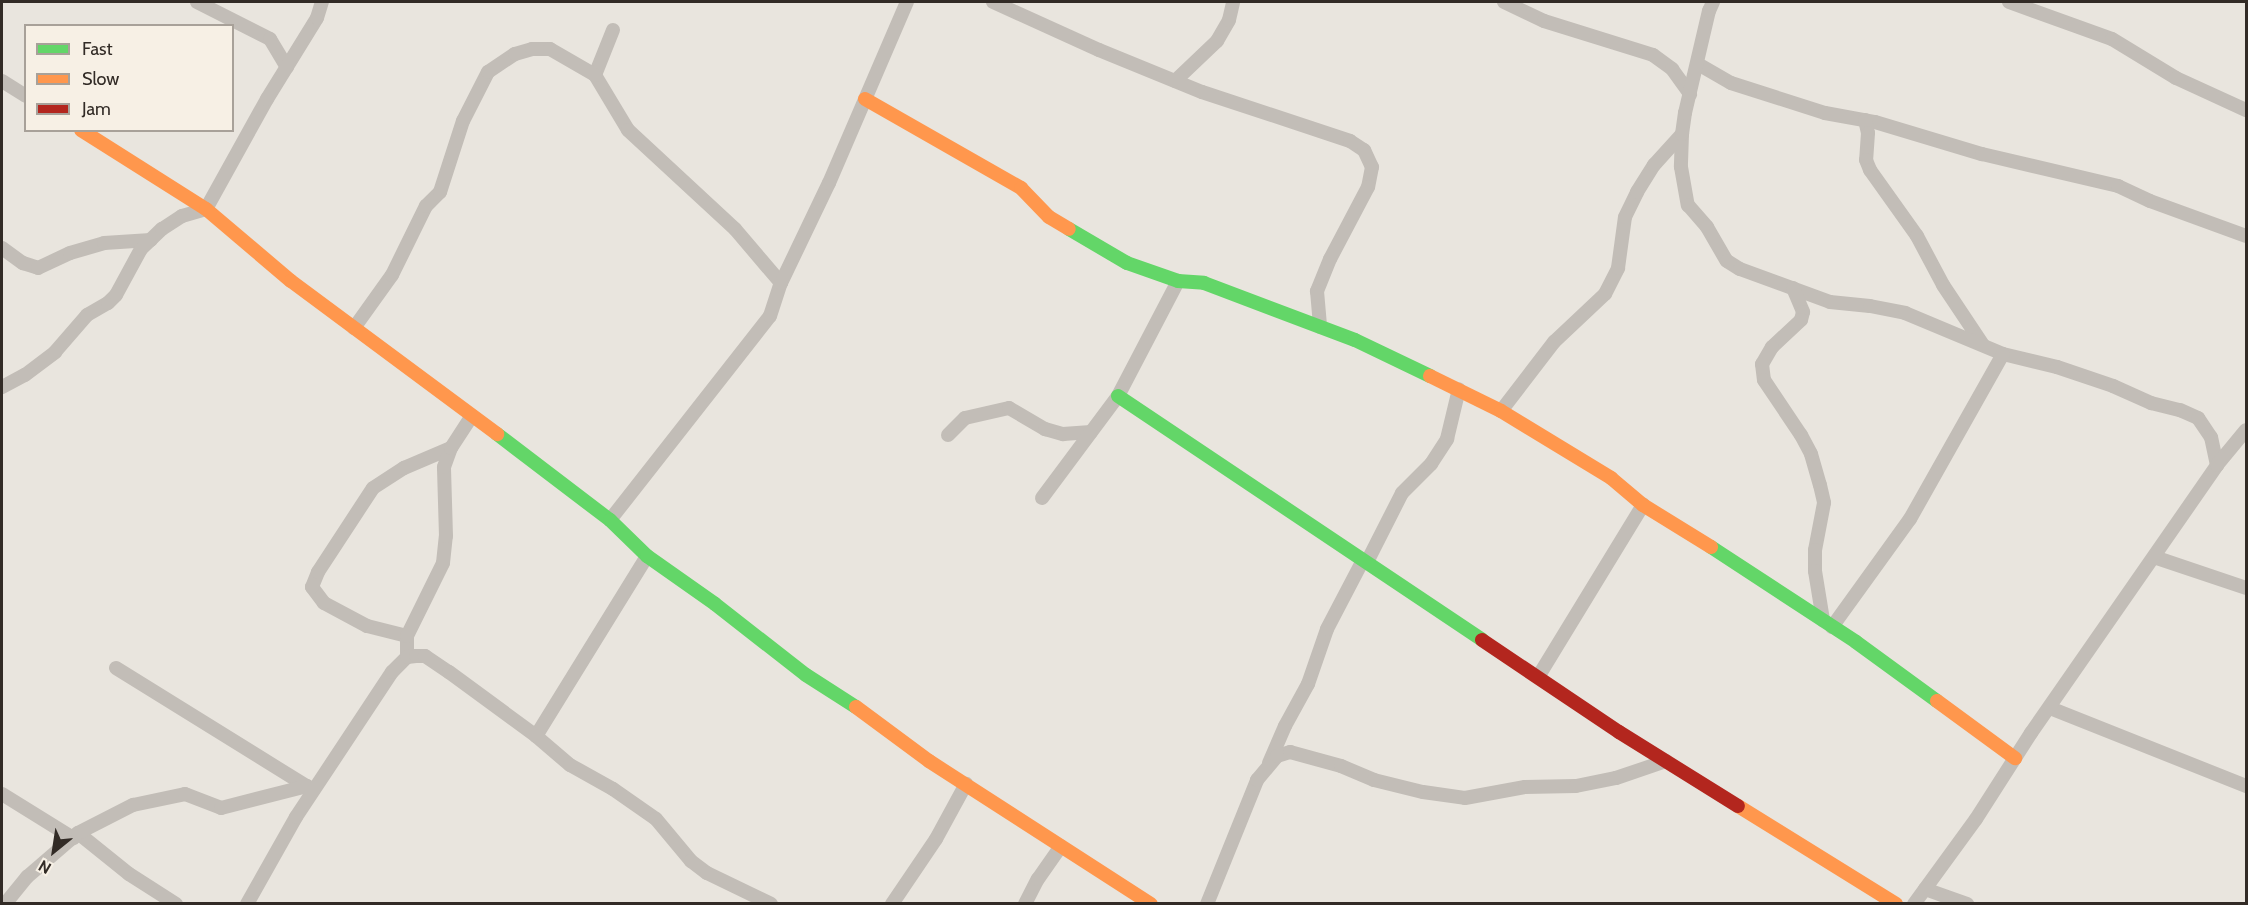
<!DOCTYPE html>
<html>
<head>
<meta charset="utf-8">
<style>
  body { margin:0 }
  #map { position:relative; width:2248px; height:905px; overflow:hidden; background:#e9e5de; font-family:Cabin,sans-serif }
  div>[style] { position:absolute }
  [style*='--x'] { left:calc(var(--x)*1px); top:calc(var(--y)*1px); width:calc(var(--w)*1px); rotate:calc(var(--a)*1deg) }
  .street>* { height:14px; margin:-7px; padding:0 7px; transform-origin:7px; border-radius:7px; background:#c2bdb7 }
  .fast>* { height:14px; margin:-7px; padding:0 7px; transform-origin:7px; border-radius:7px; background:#63d668 }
  .slow>* { height:14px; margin:-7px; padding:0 7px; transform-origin:7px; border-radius:7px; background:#ff974d }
  .jam>* { height:14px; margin:-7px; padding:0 7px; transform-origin:7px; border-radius:7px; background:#b3261e }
  span { translate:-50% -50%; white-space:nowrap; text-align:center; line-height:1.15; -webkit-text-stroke:5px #f7f0e5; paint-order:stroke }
  .frame { position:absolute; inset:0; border:3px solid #322b26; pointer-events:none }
  .legend { position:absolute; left:24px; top:24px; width:210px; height:108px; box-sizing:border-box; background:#f7f0e5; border:2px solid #a8a199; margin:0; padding:8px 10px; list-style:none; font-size:18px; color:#322b26 }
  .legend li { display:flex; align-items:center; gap:12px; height:30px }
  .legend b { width:30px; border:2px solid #a8a199 }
  .north { position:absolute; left:24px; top:821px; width:60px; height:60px; -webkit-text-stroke:4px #f7f0e5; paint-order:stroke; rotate:210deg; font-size:16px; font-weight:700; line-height:24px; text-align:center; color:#322b26 }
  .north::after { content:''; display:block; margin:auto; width:21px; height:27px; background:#322b26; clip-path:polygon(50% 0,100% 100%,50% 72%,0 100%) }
</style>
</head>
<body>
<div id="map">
  <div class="street">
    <i style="--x:197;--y:2;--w:82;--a:26.9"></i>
    <i style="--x:270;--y:39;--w:33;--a:59"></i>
    <i style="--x:993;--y:2;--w:116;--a:24.4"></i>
    <i style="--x:1099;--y:50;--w:111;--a:22.2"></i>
    <i style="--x:1202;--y:92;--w:156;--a:18.3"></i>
    <i style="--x:1350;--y:141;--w:17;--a:33"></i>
    <i style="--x:1364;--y:150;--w:19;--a:65"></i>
    <i style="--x:1372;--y:167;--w:20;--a:101"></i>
    <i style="--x:1368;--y:187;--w:81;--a:117.8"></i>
    <i style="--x:1330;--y:259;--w:35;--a:112"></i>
    <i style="--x:1317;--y:291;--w:36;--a:85"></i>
    <i style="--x:1504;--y:2;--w:44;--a:25.4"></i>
    <i style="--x:1544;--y:21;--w:114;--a:17.3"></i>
    <i style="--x:1653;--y:55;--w:24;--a:36"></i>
    <i style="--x:1672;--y:69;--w:31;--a:54"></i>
    <i style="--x:2009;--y:2;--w:109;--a:19.8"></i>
    <i style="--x:2112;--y:39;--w:75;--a:31.4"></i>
    <i style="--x:2176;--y:78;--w:77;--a:24.6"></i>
    <i style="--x:613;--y:30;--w:48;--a:111.8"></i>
    <i style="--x:595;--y:75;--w:64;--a:59"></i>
    <i style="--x:628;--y:130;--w:146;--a:42.8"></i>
    <i style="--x:735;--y:229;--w:71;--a:49.6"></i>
    <i style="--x:1698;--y:64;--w:38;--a:30"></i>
    <i style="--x:1731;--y:83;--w:99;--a:17.7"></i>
    <i style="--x:1825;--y:113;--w:51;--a:10.2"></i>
    <i style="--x:1875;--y:122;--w:112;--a:16.7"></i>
    <i style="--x:1982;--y:154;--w:140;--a:13.2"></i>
    <i style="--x:2118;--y:186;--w:35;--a:25"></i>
    <i style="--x:2150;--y:201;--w:102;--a:20"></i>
    <i style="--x:2;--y:81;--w:28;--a:32"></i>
    <i style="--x:1175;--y:81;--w:58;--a:-43.6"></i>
    <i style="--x:1217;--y:41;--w:24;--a:-60"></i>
    <i style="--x:1229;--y:20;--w:18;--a:-77"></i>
    <i style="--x:1865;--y:120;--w:13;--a:77"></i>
    <i style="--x:1868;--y:133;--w:27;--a:94"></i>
    <i style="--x:1866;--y:160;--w:11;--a:68"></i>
    <i style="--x:1870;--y:170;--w:81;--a:54.5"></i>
    <i style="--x:1917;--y:236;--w:55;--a:62"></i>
    <i style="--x:1943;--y:285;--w:72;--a:56.3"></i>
    <i style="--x:1682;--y:134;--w:33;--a:92"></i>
    <i style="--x:1681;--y:167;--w:39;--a:80"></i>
    <i style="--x:1688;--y:205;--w:29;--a:49"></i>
    <i style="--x:1707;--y:227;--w:39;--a:60"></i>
    <i style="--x:1727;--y:261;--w:15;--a:32"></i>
    <i style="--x:1740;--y:269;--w:96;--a:20.1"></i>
    <i style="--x:1830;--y:302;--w:40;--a:5.7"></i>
    <i style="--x:1870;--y:306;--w:36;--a:11"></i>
    <i style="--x:1905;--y:313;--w:106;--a:22.7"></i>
    <i style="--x:2003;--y:354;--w:56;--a:13.5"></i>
    <i style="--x:2057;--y:367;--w:59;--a:18.7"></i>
    <i style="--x:2113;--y:386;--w:42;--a:24.1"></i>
    <i style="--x:2151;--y:403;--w:30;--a:14"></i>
    <i style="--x:2180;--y:410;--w:20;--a:24"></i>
    <i style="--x:2198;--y:418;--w:23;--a:56"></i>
    <i style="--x:2211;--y:437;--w:29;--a:78"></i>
    <i style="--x:2;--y:248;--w:26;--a:36"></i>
    <i style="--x:23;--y:263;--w:16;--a:18"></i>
    <i style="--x:38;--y:268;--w:35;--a:-25"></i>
    <i style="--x:70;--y:253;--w:35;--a:-16"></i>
    <i style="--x:104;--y:243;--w:47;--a:-3.7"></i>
    <i style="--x:1793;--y:288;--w:26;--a:67"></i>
    <i style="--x:1803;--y:312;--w:8;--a:104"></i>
    <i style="--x:1801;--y:320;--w:40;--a:137"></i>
    <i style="--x:1772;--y:347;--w:20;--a:120"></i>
    <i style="--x:1762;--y:364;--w:16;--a:83"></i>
    <i style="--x:1764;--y:380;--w:66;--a:56.1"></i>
    <i style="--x:1801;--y:435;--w:21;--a:62"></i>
    <i style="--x:1811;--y:454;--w:32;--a:74"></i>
    <i style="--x:1820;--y:485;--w:18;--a:77"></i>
    <i style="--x:1824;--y:503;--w:48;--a:100.8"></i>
    <i style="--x:1815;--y:550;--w:21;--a:90"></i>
    <i style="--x:1815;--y:571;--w:50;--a:80.7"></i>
    <i style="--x:354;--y:328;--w:65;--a:-54.4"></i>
    <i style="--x:392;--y:275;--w:77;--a:-63.8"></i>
    <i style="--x:426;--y:206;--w:20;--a:-45"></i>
    <i style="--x:440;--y:192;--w:75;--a:-72.1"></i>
    <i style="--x:463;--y:121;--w:55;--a:-63"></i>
    <i style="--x:488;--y:72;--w:32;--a:-34"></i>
    <i style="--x:515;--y:54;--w:18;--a:-16"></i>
    <i style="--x:532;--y:49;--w:18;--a:0"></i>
    <i style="--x:550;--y:49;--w:52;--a:30"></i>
    <i style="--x:2;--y:387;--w:26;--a:-28"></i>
    <i style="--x:25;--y:375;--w:38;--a:-37"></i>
    <i style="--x:55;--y:352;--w:49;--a:-49.1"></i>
    <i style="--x:87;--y:315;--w:24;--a:-30"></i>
    <i style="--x:108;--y:303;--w:11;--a:-45"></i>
    <i style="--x:116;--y:295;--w:52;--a:-61.5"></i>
    <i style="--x:141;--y:249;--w:29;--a:-44"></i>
    <i style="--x:162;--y:229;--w:24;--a:-33"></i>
    <i style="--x:182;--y:216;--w:25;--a:-16"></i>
    <i style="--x:206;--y:209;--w:126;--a:-61"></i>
    <i style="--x:267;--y:99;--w:95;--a:-58.3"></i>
    <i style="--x:317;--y:18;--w:17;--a:-73"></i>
    <i style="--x:1501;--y:411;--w:87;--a:-52.5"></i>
    <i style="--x:1554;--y:342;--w:70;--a:-43.3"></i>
    <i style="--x:1605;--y:294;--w:29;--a:-63"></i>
    <i style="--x:1618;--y:268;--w:51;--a:-82.2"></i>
    <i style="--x:1625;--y:217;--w:28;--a:-64"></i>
    <i style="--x:1637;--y:192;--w:32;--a:-58"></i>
    <i style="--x:1654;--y:165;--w:42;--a:-47.9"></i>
    <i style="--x:1682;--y:134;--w:21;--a:-82"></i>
    <i style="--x:1685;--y:113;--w:105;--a:-76.8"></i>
    <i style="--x:1709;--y:11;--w:10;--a:-66"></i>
    <i style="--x:948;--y:435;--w:24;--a:-45"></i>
    <i style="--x:965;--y:418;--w:45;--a:-12.8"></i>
    <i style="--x:1009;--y:408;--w:42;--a:30.3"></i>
    <i style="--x:1045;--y:429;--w:19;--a:16"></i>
    <i style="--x:1063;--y:434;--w:28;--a:-4"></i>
    <i style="--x:1042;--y:498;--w:127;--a:-53.3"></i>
    <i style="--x:1118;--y:396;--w:130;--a:-62.4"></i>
    <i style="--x:610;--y:520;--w:259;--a:-51.9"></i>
    <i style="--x:770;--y:316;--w:35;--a:-72"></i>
    <i style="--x:781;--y:283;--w:111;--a:-64.4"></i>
    <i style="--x:829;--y:183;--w:197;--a:-66.7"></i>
    <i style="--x:2154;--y:557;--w:97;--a:18.6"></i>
    <i style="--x:1367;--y:562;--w:77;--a:-63.1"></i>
    <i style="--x:1402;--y:493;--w:41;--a:-45"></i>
    <i style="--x:1431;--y:464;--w:30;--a:-57"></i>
    <i style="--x:1447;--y:439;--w:51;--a:-76.5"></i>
    <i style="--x:1832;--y:627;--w:133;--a:-54.2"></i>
    <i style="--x:1910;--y:519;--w:189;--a:-60.6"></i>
    <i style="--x:407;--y:636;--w:41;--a:-166"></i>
    <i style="--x:367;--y:626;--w:49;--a:-151.9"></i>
    <i style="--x:324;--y:603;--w:20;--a:-127"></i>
    <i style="--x:312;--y:587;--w:16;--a:-68"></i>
    <i style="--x:318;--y:572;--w:100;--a:-56.8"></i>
    <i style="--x:373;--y:488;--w:37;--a:-33"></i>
    <i style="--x:404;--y:468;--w:51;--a:-23.1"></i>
    <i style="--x:407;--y:657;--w:21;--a:-90"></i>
    <i style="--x:407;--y:636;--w:81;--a:-63.7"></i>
    <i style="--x:443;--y:563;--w:27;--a:-84"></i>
    <i style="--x:446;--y:536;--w:69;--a:-91.7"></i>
    <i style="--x:444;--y:467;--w:20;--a:-70"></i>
    <i style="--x:451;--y:448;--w:38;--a:-57"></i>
    <i style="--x:116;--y:668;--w:224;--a:31.8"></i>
    <i style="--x:1538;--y:677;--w:202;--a:-58.6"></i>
    <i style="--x:2050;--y:708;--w:211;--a:21.7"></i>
    <i style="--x:536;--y:736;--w:211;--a:-58.3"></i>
    <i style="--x:1269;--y:763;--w:40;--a:-66.6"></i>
    <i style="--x:1285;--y:726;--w:48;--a:-61.3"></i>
    <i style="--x:1308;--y:684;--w:58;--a:-70.9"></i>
    <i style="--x:1327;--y:629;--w:78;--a:-62.4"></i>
    <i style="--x:2;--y:794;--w:84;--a:31.8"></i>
    <i style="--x:78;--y:833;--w:65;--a:38.8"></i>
    <i style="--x:129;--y:874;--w:56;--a:32.6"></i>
    <i style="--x:1925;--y:889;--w:45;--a:19.7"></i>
    <i style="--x:5;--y:904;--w:35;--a:-51"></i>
    <i style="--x:27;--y:877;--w:67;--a:-40.8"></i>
    <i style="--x:78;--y:833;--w:62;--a:-27"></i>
    <i style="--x:133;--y:805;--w:53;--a:-11.9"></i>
    <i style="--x:185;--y:794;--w:39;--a:21"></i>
    <i style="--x:221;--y:808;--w:89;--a:-14.3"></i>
    <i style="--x:247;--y:904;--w:100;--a:-60.6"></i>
    <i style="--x:296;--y:817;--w:174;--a:-56.5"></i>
    <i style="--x:392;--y:672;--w:21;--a:-45"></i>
    <i style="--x:407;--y:657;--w:9;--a:-6"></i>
    <i style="--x:416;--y:656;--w:9;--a:0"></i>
    <i style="--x:425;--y:656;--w:29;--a:34"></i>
    <i style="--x:449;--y:672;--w:108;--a:36.3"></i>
    <i style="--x:536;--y:736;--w:45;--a:40.5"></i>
    <i style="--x:570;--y:765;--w:49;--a:29.2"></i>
    <i style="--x:613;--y:789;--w:52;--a:34.9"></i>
    <i style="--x:656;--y:819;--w:55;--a:50.2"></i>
    <i style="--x:691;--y:861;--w:20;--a:37"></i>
    <i style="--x:707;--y:873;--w:71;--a:25.8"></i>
    <i style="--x:892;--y:904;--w:78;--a:-55.9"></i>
    <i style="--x:936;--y:839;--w:63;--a:-61.4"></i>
    <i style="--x:1025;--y:904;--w:28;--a:-63"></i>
    <i style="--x:1038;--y:879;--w:40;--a:-55.1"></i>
    <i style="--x:1207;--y:904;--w:134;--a:-68"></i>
    <i style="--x:1257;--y:780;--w:31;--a:-50"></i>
    <i style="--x:1277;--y:756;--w:14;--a:-17"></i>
    <i style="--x:1290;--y:752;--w:53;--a:15.4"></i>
    <i style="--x:1341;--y:766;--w:36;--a:23"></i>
    <i style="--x:1374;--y:780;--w:50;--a:13.8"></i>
    <i style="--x:1423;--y:792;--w:42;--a:8.1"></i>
    <i style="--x:1465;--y:798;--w:61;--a:-10.4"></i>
    <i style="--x:1525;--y:787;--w:51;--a:-1.1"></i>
    <i style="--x:1576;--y:786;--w:41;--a:-11.3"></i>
    <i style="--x:1616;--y:778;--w:53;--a:-18.8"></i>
    <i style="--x:1914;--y:904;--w:105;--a:-53.9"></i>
    <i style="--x:1976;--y:819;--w:102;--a:-57.4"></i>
    <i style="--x:2031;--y:733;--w:326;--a:-55.2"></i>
    <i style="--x:2217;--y:465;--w:45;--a:-50.4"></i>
  </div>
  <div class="fast">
    <i style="--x:1069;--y:229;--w:67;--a:30.4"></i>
    <i style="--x:1127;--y:263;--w:54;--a:19.4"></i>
    <i style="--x:1178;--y:281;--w:26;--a:4"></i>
    <i style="--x:1204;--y:283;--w:161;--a:20.7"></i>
    <i style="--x:1355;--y:340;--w:83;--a:25.6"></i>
    <i style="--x:1118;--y:396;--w:438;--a:33.8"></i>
    <i style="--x:497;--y:434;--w:142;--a:37.3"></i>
    <i style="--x:610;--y:520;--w:52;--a:44.2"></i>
    <i style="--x:647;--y:556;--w:83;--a:35.2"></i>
    <i style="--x:715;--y:604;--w:115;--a:38"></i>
    <i style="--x:806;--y:675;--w:59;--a:32.6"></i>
    <i style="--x:1711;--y:547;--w:173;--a:33.2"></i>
    <i style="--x:1856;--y:642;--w:100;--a:36.1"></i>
  </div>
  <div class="slow">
    <i style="--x:865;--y:99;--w:180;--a:29.7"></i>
    <i style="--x:1021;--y:188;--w:40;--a:46"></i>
    <i style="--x:1049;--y:217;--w:23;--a:31"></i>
    <i style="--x:81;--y:130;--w:148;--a:32.3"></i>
    <i style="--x:206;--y:209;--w:111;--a:40.3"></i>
    <i style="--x:291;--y:281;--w:257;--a:36.6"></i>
    <i style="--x:1430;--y:376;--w:79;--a:26.2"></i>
    <i style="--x:1501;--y:411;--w:129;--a:31.3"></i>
    <i style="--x:1611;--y:478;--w:42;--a:40.2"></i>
    <i style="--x:1643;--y:505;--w:80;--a:31.7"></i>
    <i style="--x:1937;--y:701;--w:97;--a:36.2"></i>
    <i style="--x:856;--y:707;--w:91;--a:36.5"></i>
    <i style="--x:929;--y:761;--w:264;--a:32.8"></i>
    <i style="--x:1738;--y:806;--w:186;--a:31.8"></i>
  </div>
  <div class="jam">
    <i style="--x:1482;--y:640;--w:165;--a:33.9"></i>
    <i style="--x:1619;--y:732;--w:140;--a:31.9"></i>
  </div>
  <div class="frame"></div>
  <ul class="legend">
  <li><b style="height:8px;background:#63d668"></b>Fast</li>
  <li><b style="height:8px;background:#ff974d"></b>Slow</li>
  <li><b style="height:8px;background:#b3261e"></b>Jam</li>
  </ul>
  <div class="north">N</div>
</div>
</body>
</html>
